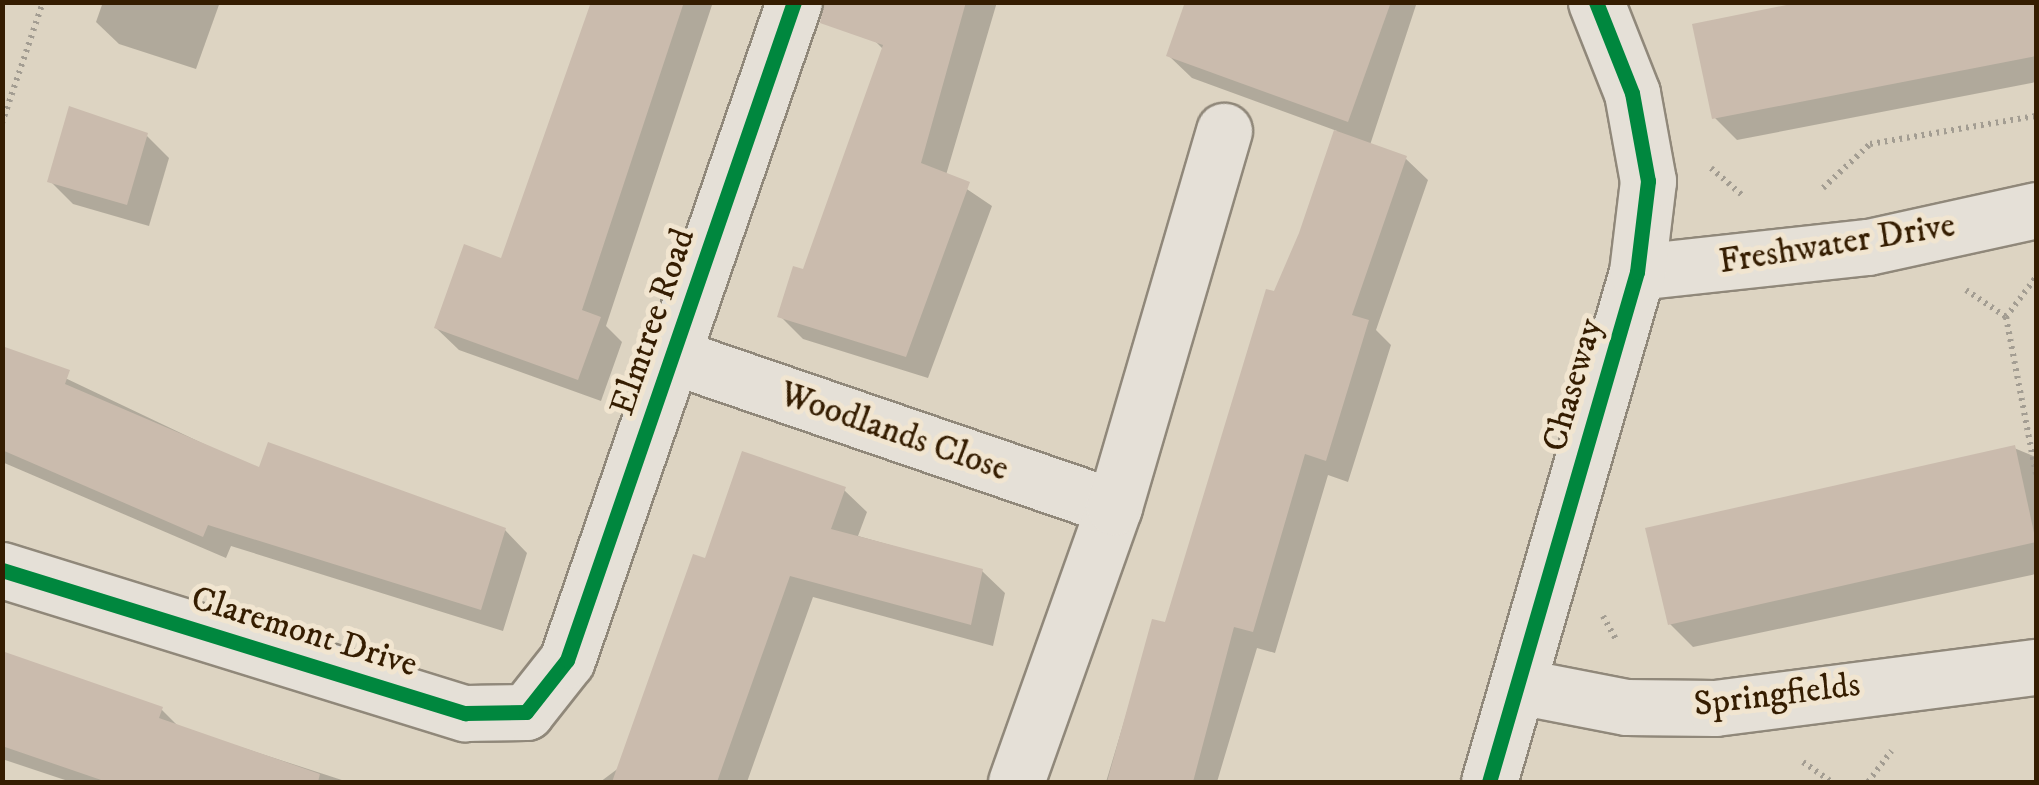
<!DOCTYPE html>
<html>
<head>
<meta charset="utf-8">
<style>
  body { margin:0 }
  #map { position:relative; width:2039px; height:785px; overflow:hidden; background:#ddd4c2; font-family:"IM FELL DW Pica",serif }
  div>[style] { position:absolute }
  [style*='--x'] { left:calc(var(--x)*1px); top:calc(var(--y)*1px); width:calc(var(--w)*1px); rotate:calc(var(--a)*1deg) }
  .shadow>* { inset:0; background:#0003 }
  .building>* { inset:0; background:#cabbad }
  .path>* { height:6px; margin-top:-3px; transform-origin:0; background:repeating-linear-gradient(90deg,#a39d92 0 2.5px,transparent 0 7.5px) }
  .roads { filter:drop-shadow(2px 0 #90887a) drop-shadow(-2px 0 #90887a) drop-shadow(0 2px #90887a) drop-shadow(0 -2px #90887a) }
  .street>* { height:55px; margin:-27.5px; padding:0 27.5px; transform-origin:27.5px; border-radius:27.5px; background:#e5e0d7 }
  .cycleway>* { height:15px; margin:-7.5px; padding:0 7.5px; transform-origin:7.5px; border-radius:7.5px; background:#00873e }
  span { translate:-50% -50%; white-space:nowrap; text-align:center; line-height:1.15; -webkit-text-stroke:10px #f1e5d0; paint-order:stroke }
  .street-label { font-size:35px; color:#351d01 }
  .frame { position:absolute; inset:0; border:5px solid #351d01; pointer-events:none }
</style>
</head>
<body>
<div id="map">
  <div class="shadow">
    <i style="clip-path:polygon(103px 2px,220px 2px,196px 69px,119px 44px,96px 22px)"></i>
    <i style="clip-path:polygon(612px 2px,713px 2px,606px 326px,622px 342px,601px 401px,459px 350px,436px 328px,503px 261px)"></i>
    <i style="clip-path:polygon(887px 2px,997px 2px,946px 175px,992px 206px,928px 378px,803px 339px,780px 316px,805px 272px,884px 50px,874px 40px)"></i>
    <i style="clip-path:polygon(1188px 2px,1417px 2px,1370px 145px,1405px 158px,1428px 180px,1376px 330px,1391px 345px,1348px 482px,1328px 475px,1275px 653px,1257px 648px,1217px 782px,1106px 782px,1154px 622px,1167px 625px,1337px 131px,1192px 78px,1169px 56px)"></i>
    <i style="clip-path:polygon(1814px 2px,2036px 2px,2036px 82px,1737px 140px,1714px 117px)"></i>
    <i style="clip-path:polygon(146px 135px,169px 158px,149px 226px,73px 204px,50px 181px)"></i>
    <i style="clip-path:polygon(2px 348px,261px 471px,505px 530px,527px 553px,503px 631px,231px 546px,226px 558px,2px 462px)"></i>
    <i style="clip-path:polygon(2014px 448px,2036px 457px,2036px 574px,1693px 647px,1670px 624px)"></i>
    <i style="clip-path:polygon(844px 490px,867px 512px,858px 536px,982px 571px,1005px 593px,993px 646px,813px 597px,747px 782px,600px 782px,620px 767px,706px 562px)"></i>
    <i style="clip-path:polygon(2px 654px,161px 709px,179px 727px,348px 782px,71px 782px,2px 759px)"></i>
  </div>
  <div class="building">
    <i style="clip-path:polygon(591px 2px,684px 2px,582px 310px,601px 317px,578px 380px,434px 328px,464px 244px,501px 258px)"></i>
    <i style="clip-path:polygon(824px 2px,966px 2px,921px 163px,970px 182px,906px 357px,777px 317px,793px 266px,803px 269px,883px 45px,820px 23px)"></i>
    <i style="clip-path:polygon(1185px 2px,1391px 2px,1348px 122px,1166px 56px)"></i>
    <i style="clip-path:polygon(1801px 2px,2036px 2px,2036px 56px,1712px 119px,1692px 24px)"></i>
    <i style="clip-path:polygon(69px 106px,148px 133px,127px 205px,47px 182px)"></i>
    <i style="clip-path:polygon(1334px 130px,1407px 156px,1352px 315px,1369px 320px,1326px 461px,1305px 454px,1253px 632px,1234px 627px,1193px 782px,1107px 782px,1152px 619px,1165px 622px,1266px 289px,1274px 291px,1299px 233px)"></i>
    <i style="clip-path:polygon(2px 346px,70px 370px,65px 384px,259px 467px,268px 442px,506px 528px,481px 610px,208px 525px,203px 537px,2px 450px)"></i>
    <i style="clip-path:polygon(2015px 445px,2036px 542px,1668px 625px,1645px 528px)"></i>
    <i style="clip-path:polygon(742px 451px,846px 487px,831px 529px,983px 569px,971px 625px,790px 576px,717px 782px,612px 782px,693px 554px,705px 558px)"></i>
    <i style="clip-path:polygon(2px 651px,163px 707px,159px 718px,320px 774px,318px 782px,107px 782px,2px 746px)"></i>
  </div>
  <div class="path">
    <i style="--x:2;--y:123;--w:128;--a:-71.3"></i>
    <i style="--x:1711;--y:168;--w:43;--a:41.2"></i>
    <i style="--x:1823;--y:188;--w:64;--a:-43.1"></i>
    <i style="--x:1870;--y:144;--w:168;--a:-9.6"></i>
    <i style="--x:1966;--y:290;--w:48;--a:34"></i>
    <i style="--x:2006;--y:317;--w:50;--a:-53.1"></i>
    <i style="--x:2006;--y:317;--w:160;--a:79.2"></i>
    <i style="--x:1603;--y:616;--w:26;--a:61"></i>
    <i style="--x:1803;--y:762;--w:35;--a:35"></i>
    <i style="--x:1868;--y:782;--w:39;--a:-53"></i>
  </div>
  <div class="roads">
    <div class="street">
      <i style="--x:1637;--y:272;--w:232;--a:-6.2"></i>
      <i style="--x:1868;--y:247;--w:172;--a:-12.4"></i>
      <i style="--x:673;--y:356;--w:466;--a:18.9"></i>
      <i style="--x:2;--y:570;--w:485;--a:17.2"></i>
      <i style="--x:465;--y:713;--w:61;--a:-0.9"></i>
      <i style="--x:526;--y:712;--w:66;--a:-51.7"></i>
      <i style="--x:567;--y:660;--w:696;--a:-70.97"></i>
      <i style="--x:1518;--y:686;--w:110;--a:11"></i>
      <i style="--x:1626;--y:707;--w:89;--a:0.6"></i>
      <i style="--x:1715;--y:708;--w:324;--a:-7.3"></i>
      <i style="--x:1016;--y:782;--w:292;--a:-70.4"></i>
      <i style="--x:1114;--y:507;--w:392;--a:-73.7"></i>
      <i style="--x:1489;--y:782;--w:531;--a:-73.82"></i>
      <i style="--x:1637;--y:272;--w:92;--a:-83.1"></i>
      <i style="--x:1648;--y:181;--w:89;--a:-100.3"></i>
      <i style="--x:1632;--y:93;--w:98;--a:-111.6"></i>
    </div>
  </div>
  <div class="cycleway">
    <i style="--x:2;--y:570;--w:485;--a:17.2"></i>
    <i style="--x:465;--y:713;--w:61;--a:-0.9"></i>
    <i style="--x:526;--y:712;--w:66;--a:-51.7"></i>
    <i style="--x:567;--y:660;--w:696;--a:-70.97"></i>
    <i style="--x:1489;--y:782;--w:531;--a:-73.82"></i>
    <i style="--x:1637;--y:272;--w:92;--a:-83.1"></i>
    <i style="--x:1648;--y:181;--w:89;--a:-100.3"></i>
    <i style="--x:1632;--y:93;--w:98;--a:-111.6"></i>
  </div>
  <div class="street-label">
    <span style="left:1837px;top:244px;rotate:-9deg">Freshwater Drive</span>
    <span style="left:653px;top:322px;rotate:-71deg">Elmtree Road</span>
    <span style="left:1573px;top:385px;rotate:-74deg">Chaseway</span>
    <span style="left:894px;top:432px;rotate:19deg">Woodlands Close</span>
    <span style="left:304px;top:632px;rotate:17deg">Claremont Drive</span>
    <span style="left:1777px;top:695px;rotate:-7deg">Springfields</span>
  </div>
  <div class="frame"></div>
</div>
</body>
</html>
